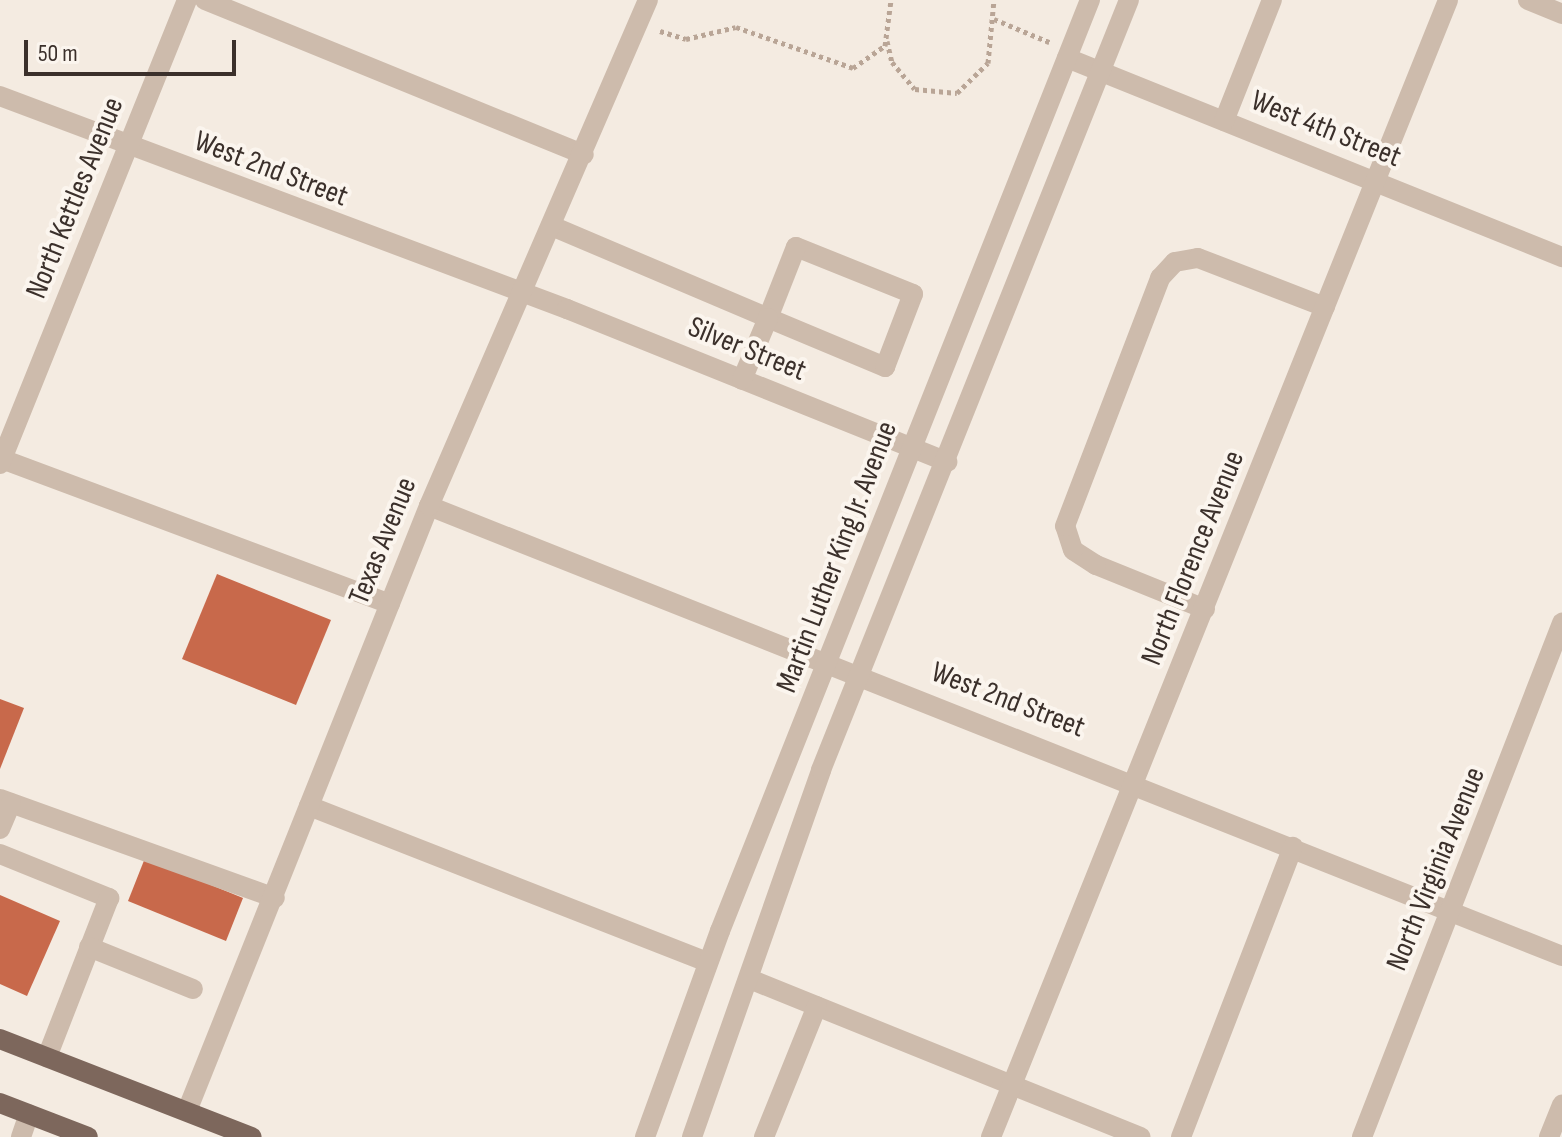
<!DOCTYPE html>
<html>
<head>
<meta charset="utf-8">
<style>
  body { margin:0 }
  #map { position:relative; width:1562px; height:1137px; overflow:hidden; background:#f4ebe1; font-family:"Sofia Sans Condensed",sans-serif }
  div>[style] { position:absolute }
  [style*='--x'] { left:calc(var(--x)*1px); top:calc(var(--y)*1px); width:calc(var(--w)*1px); rotate:calc(var(--a)*1deg) }
  .building>* { inset:0; background:#c8694b }
  .path>* { height:5px; margin-top:-2.5px; transform-origin:0; background:repeating-linear-gradient(90deg,#b9a596 0 4px,transparent 0 8px) }
  .minor>* { height:20px; margin:-10px; padding:0 10px; transform-origin:10px; border-radius:10px; background:#cdbbac }
  .major>* { height:20px; margin:-10px; padding:0 10px; transform-origin:10px; border-radius:10px; background:#7d675c }
  span { translate:-50% -50%; white-space:nowrap; text-align:center; line-height:1.15; -webkit-text-stroke:8px #fbf5ee; paint-order:stroke }
  .street-label { font-size:30px; color:#3b302b }
  .scale { position:absolute; left:24px; top:40px; width:212px; height:36px; box-sizing:border-box; border:4px solid #3b302b; border-top:0; padding-left:10px; font-size:24px; line-height:28px; white-space:nowrap; color:#3b302b; -webkit-text-stroke:6px #fbf5ee; paint-order:stroke }
</style>
</head>
<body>
<div id="map">
  <div class="building">
    <i style="clip-path:polygon(217px 574px,331px 620px,296px 705px,182px 659px)"></i>
    <i style="clip-path:polygon(0 699px,24px 708px,0 769px)"></i>
    <i style="clip-path:polygon(145px 858px,243px 898px,226px 941px,128px 901px)"></i>
    <i style="clip-path:polygon(0 895px,60px 921px,27px 996px,0 984px)"></i>
  </div>
  <div class="path">
    <i style="--x:994;--y:19;--w:60;--a:22.7"></i>
    <i style="--x:660;--y:31;--w:27;--a:17"></i>
    <i style="--x:686;--y:39;--w:51;--a:-13.5"></i>
    <i style="--x:736;--y:27;--w:124;--a:19.3"></i>
    <i style="--x:853;--y:68;--w:39;--a:-35"></i>
    <i style="--x:885;--y:46;--w:46;--a:-82.6"></i>
    <i style="--x:887;--y:41;--w:22;--a:77"></i>
    <i style="--x:892;--y:62;--w:35;--a:50"></i>
    <i style="--x:915;--y:89;--w:42;--a:5.4"></i>
    <i style="--x:957;--y:93;--w:43;--a:-44.1"></i>
    <i style="--x:988;--y:63;--w:63;--a:-84.6"></i>
  </div>
  <div class="minor">
    <i style="--x:205;--y:0;--w:409;--a:22.2"></i>
    <i style="--x:1528;--y:0;--w:37;--a:22"></i>
    <i style="--x:1067;--y:58;--w:534;--a:21.9"></i>
    <i style="--x:0;--y:96;--w:606;--a:20.59"></i>
    <i style="--x:567;--y:309;--w:410;--a:21.9"></i>
    <i style="--x:1224;--y:121;--w:130;--a:-68.4"></i>
    <i style="--x:554;--y:227;--w:233;--a:23"></i>
    <i style="--x:768;--y:318;--w:127;--a:22.7"></i>
    <i style="--x:885;--y:367;--w:78;--a:-69"></i>
    <i style="--x:913;--y:294;--w:126;--a:-158.1"></i>
    <i style="--x:796;--y:247;--w:76;--a:111.5"></i>
    <i style="--x:768;--y:318;--w:67;--a:112.8"></i>
    <i style="--x:2;--y:459;--w:414;--a:20.5"></i>
    <i style="--x:0;--y:464;--w:500;--a:-68.05"></i>
    <i style="--x:429;--y:506;--w:1219;--a:21.66"></i>
    <i style="--x:1205;--y:609;--w:118;--a:-158"></i>
    <i style="--x:1096;--y:565;--w:27;--a:-147"></i>
    <i style="--x:1073;--y:550;--w:25;--a:-108"></i>
    <i style="--x:1065;--y:526;--w:266;--a:-69"></i>
    <i style="--x:1160;--y:278;--w:22;--a:-47"></i>
    <i style="--x:1175;--y:262;--w:23;--a:-10"></i>
    <i style="--x:1198;--y:258;--w:136;--a:21.1"></i>
    <i style="--x:0;--y:799;--w:292;--a:19.8"></i>
    <i style="--x:309;--y:806;--w:427;--a:21.4"></i>
    <i style="--x:0;--y:829;--w:28;--a:-67"></i>
    <i style="--x:0;--y:854;--w:118;--a:22"></i>
    <i style="--x:109;--y:898;--w:171;--a:111.3"></i>
    <i style="--x:89;--y:947;--w:112;--a:22"></i>
    <i style="--x:752;--y:980;--w:419;--a:22"></i>
    <i style="--x:187;--y:1111;--w:652;--a:-68.2"></i>
    <i style="--x:429;--y:506;--w:551;--a:-66.6"></i>
    <i style="--x:21;--y:1137;--w:24;--a:-71"></i>
    <i style="--x:645;--y:1137;--w:219;--a:-70"></i>
    <i style="--x:720;--y:931;--w:1002;--a:-68.33"></i>
    <i style="--x:692;--y:1137;--w:389;--a:-70.6"></i>
    <i style="--x:821;--y:770;--w:829;--a:-68.2"></i>
    <i style="--x:764;--y:1137;--w:141;--a:-68"></i>
    <i style="--x:991;--y:1137;--w:1225;--a:-68.1"></i>
    <i style="--x:1181;--y:1137;--w:311;--a:-68.9"></i>
    <i style="--x:1362;--y:1137;--w:552;--a:-68.74"></i>
    <i style="--x:1549;--y:1137;--w:35;--a:-68"></i>
  </div>
  <div class="major">
    <i style="--x:0;--y:1039;--w:270;--a:21.3"></i>
    <i style="--x:0;--y:1103;--w:94;--a:21.1"></i>
  </div>
  <div class="street-label">
    <span style="left:1326px;top:129px;rotate:22deg">West 4th Street</span>
    <span style="left:271px;top:169px;rotate:21deg">West 2nd Street</span>
    <span style="left:75px;top:198px;rotate:-68deg">North Kettles Avenue</span>
    <span style="left:747px;top:349px;rotate:22deg">Silver Street</span>
    <span style="left:383px;top:541px;rotate:-68deg">Texas Avenue</span>
    <span style="left:837px;top:557px;rotate:-69deg">Martin Luther King Jr. Avenue</span>
    <span style="left:1193px;top:558px;rotate:-68deg">North Florence Avenue</span>
    <span style="left:1008px;top:700px;rotate:21deg">West 2nd Street</span>
    <span style="left:1436px;top:869px;rotate:-68deg">North Virginia Avenue</span>
  </div>
  <div class="scale">50 m</div>
</div>
</body>
</html>
